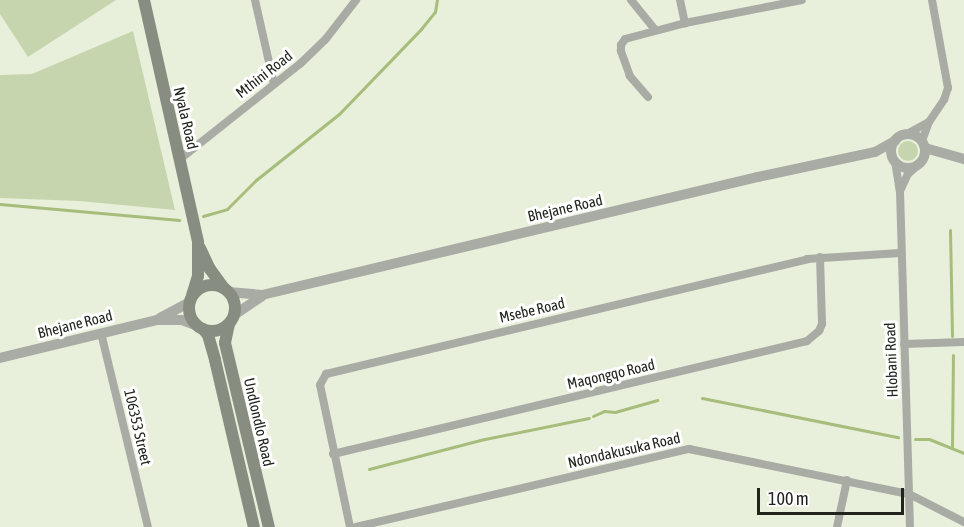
<!DOCTYPE html>
<html>
<head>
<meta charset="utf-8">
<style>
  body { margin:0 }
  #map { position:relative; width:964px; height:527px; overflow:hidden; background:#e8f0dc; font-family:"Asap Condensed",sans-serif }
  div>[style] { position:absolute }
  [style*='--x'] { left:calc(var(--x)*1px); top:calc(var(--y)*1px); width:calc(var(--w)*1px); rotate:calc(var(--a)*1deg) }
  .green>* { inset:0; background:#c6d5ad }
  .round { border-radius:50% }
  .stream>* { height:3px; margin:-1.5px; padding:0 1.5px; transform-origin:1.5px; border-radius:1.5px; background:#a7bd7b }
  .minor>* { height:8px; margin:-4px; padding:0 4px; transform-origin:4px; border-radius:4px; background:#a9aca4 }
  .tertiary>* { height:10px; margin:-5px; padding:0 5px; transform-origin:5px; border-radius:5px; background:#a9aca4 }
  .tertiary>.ring { margin:-5px; padding:0; box-sizing:content-box; background:none; border:10px solid #a9aca4; border-radius:50% }
  .secondary>* { height:12px; margin:-6px; padding:0 6px; transform-origin:6px; border-radius:6px; background:#888d81 }
  .secondary>.ring { margin:-6px; padding:0; box-sizing:content-box; background:none; border:12px solid #888d81; border-radius:50% }
  span { translate:-50% -50%; white-space:nowrap; text-align:center; line-height:1.15; -webkit-text-stroke:6px #fff; paint-order:stroke }
  .street-label { font-size:15px; color:#21241c }
  .scale { position:absolute; left:757px; top:488px; width:147px; height:27px; box-sizing:border-box; border:3px solid #21241c; border-top:0; padding-left:8px; font-size:18px; line-height:21px; white-space:nowrap; color:#21241c; -webkit-text-stroke:4px #fff; paint-order:stroke }
</style>
</head>
<body>
<div id="map">
  <div class="green">
    <i style="clip-path:polygon(0 0,116px 0,28px 57px,0 14px)"></i>
    <i style="clip-path:polygon(133px 31px,175px 210px,79px 201px,0 198px,0 75px,32px 74px)"></i>
    <i class="round" style="left:898px;top:141px;width:20px;height:20px"></i>
  </div>
  <div class="stream">
    <i style="--x:0;--y:204;--w:180;--a:5.1"></i>
    <i style="--x:203;--y:216;--w:25;--a:-16"></i>
    <i style="--x:227;--y:209;--w:41;--a:-45"></i>
    <i style="--x:256;--y:180;--w:106;--a:-38.5"></i>
    <i style="--x:339;--y:114;--w:118;--a:-46"></i>
    <i style="--x:421;--y:29;--w:22;--a:-51"></i>
    <i style="--x:435;--y:12;--w:12;--a:-81"></i>
    <i style="--x:950;--y:230;--w:106;--a:88.9"></i>
    <i style="--x:702;--y:398;--w:200;--a:11.3"></i>
    <i style="--x:593;--y:416;--w:12;--a:-24"></i>
    <i style="--x:604;--y:411;--w:11;--a:5"></i>
    <i style="--x:615;--y:412;--w:44;--a:-15.9"></i>
    <i style="--x:915;--y:439;--w:14;--a:0"></i>
    <i style="--x:929;--y:439;--w:38;--a:22"></i>
    <i style="--x:952;--y:448;--w:93;--a:-89.4"></i>
    <i style="--x:369;--y:469;--w:115;--a:-14.6"></i>
    <i style="--x:480;--y:440;--w:111;--a:-11.4"></i>
  </div>
  <div class="minor">
    <i style="--x:255;--y:0;--w:86;--a:77.3"></i>
    <i style="--x:631;--y:0;--w:38;--a:51"></i>
    <i style="--x:680;--y:0;--w:24;--a:78"></i>
    <i style="--x:648;--y:97;--w:28;--a:-131"></i>
    <i style="--x:630;--y:76;--w:27;--a:-110"></i>
    <i style="--x:621;--y:51;--w:6;--a:-90"></i>
    <i style="--x:621;--y:45;--w:7;--a:-56"></i>
    <i style="--x:625;--y:39;--w:62;--a:-14.9"></i>
    <i style="--x:685;--y:23;--w:119;--a:-11.1"></i>
    <i style="--x:907;--y:134;--w:25;--a:-29"></i>
    <i style="--x:922;--y:141;--w:20;--a:-70"></i>
    <i style="--x:929;--y:122;--w:27;--a:-56"></i>
    <i style="--x:944;--y:100;--w:13;--a:-72"></i>
    <i style="--x:948;--y:88;--w:89;--a:-100.3"></i>
    <i style="--x:180;--y:159;--w:153;--a:-38.4"></i>
    <i style="--x:300;--y:64;--w:35;--a:-44"></i>
    <i style="--x:325;--y:40;--w:51;--a:-52.2"></i>
    <i style="--x:895;--y:161;--w:30;--a:81"></i>
    <i style="--x:900;--y:191;--w:336;--a:88.3"></i>
    <i style="--x:900;--y:191;--w:19;--a:-65"></i>
    <i style="--x:908;--y:174;--w:12;--a:-42"></i>
    <i style="--x:101;--y:333;--w:200;--a:76.4"></i>
    <i style="--x:904;--y:344;--w:60;--a:-1.9"></i>
    <i style="--x:333;--y:454;--w:487;--a:-13.4"></i>
    <i style="--x:807;--y:341;--w:16;--a:-40"></i>
    <i style="--x:819;--y:331;--w:8;--a:-67"></i>
    <i style="--x:822;--y:324;--w:67;--a:-91.7"></i>
    <i style="--x:350;--y:527;--w:145;--a:-101.9"></i>
    <i style="--x:320;--y:385;--w:13;--a:-61"></i>
    <i style="--x:326;--y:374;--w:495;--a:-13.4"></i>
    <i style="--x:807;--y:259;--w:93;--a:-3.7"></i>
    <i style="--x:356;--y:527;--w:342;--a:-13.2"></i>
    <i style="--x:689;--y:449;--w:225;--a:11.6"></i>
    <i style="--x:909;--y:494;--w:62;--a:27"></i>
    <i style="--x:837;--y:527;--w:48;--a:-78"></i>
  </div>
  <div class="tertiary">
    <i class="ring" style="left:891px;top:134px;width:24px;height:24px"></i>
    <i style="--x:925;--y:148;--w:41;--a:15.8"></i>
    <i style="--x:229;--y:292;--w:33;--a:5"></i>
    <i style="--x:262;--y:295;--w:510;--a:-13.38"></i>
    <i style="--x:758;--y:177;--w:120;--a:-12.1"></i>
    <i style="--x:875;--y:152;--w:23;--a:-29"></i>
    <i style="--x:234;--y:315;--w:34;--a:-34"></i>
    <i style="--x:160;--y:318;--w:34;--a:-28"></i>
    <i style="--x:0;--y:358;--w:162;--a:-13.6"></i>
    <i style="--x:157;--y:320;--w:25;--a:0"></i>
    <i style="--x:182;--y:320;--w:17;--a:21"></i>
  </div>
  <div class="secondary">
    <i style="--x:144;--y:0;--w:248;--a:77.4"></i>
    <i style="--x:198;--y:242;--w:34;--a:90"></i>
    <i style="--x:198;--y:276;--w:21;--a:107"></i>
    <i style="--x:200;--y:248;--w:23;--a:65"></i>
    <i style="--x:210;--y:269;--w:24;--a:54"></i>
    <i class="ring" style="left:189px;top:285px;width:34px;height:34px"></i>
    <i style="--x:229;--y:324;--w:19;--a:102"></i>
    <i style="--x:225;--y:343;--w:189;--a:76.6"></i>
    <i style="--x:203;--y:329;--w:8;--a:50"></i>
    <i style="--x:208;--y:335;--w:26;--a:74"></i>
    <i style="--x:215;--y:360;--w:171;--a:76.9"></i>
  </div>
  <div class="street-label">
    <span style="left:264px;top:74px;rotate:-38deg">Mthini Road</span>
    <span style="left:186px;top:118px;rotate:77deg">Nyala Road</span>
    <span style="left:565px;top:208px;rotate:-13deg">Bhejane Road</span>
    <span style="left:532px;top:310px;rotate:-13deg">Msebe Road</span>
    <span style="left:75px;top:324px;rotate:-14deg">Bhejane Road</span>
    <span style="left:891px;top:360px;rotate:-92deg">Hlobani Road</span>
    <span style="left:611px;top:374px;rotate:-13deg">Maqongqo Road</span>
    <span style="left:259px;top:422px;rotate:77deg">Undlondlo Road</span>
    <span style="left:138px;top:427px;rotate:77deg">106353 Street</span>
    <span style="left:624px;top:450px;rotate:-13deg">Ndondakusuka Road</span>
  </div>
  <div class="scale">100 m</div>
</div>
</body>
</html>
